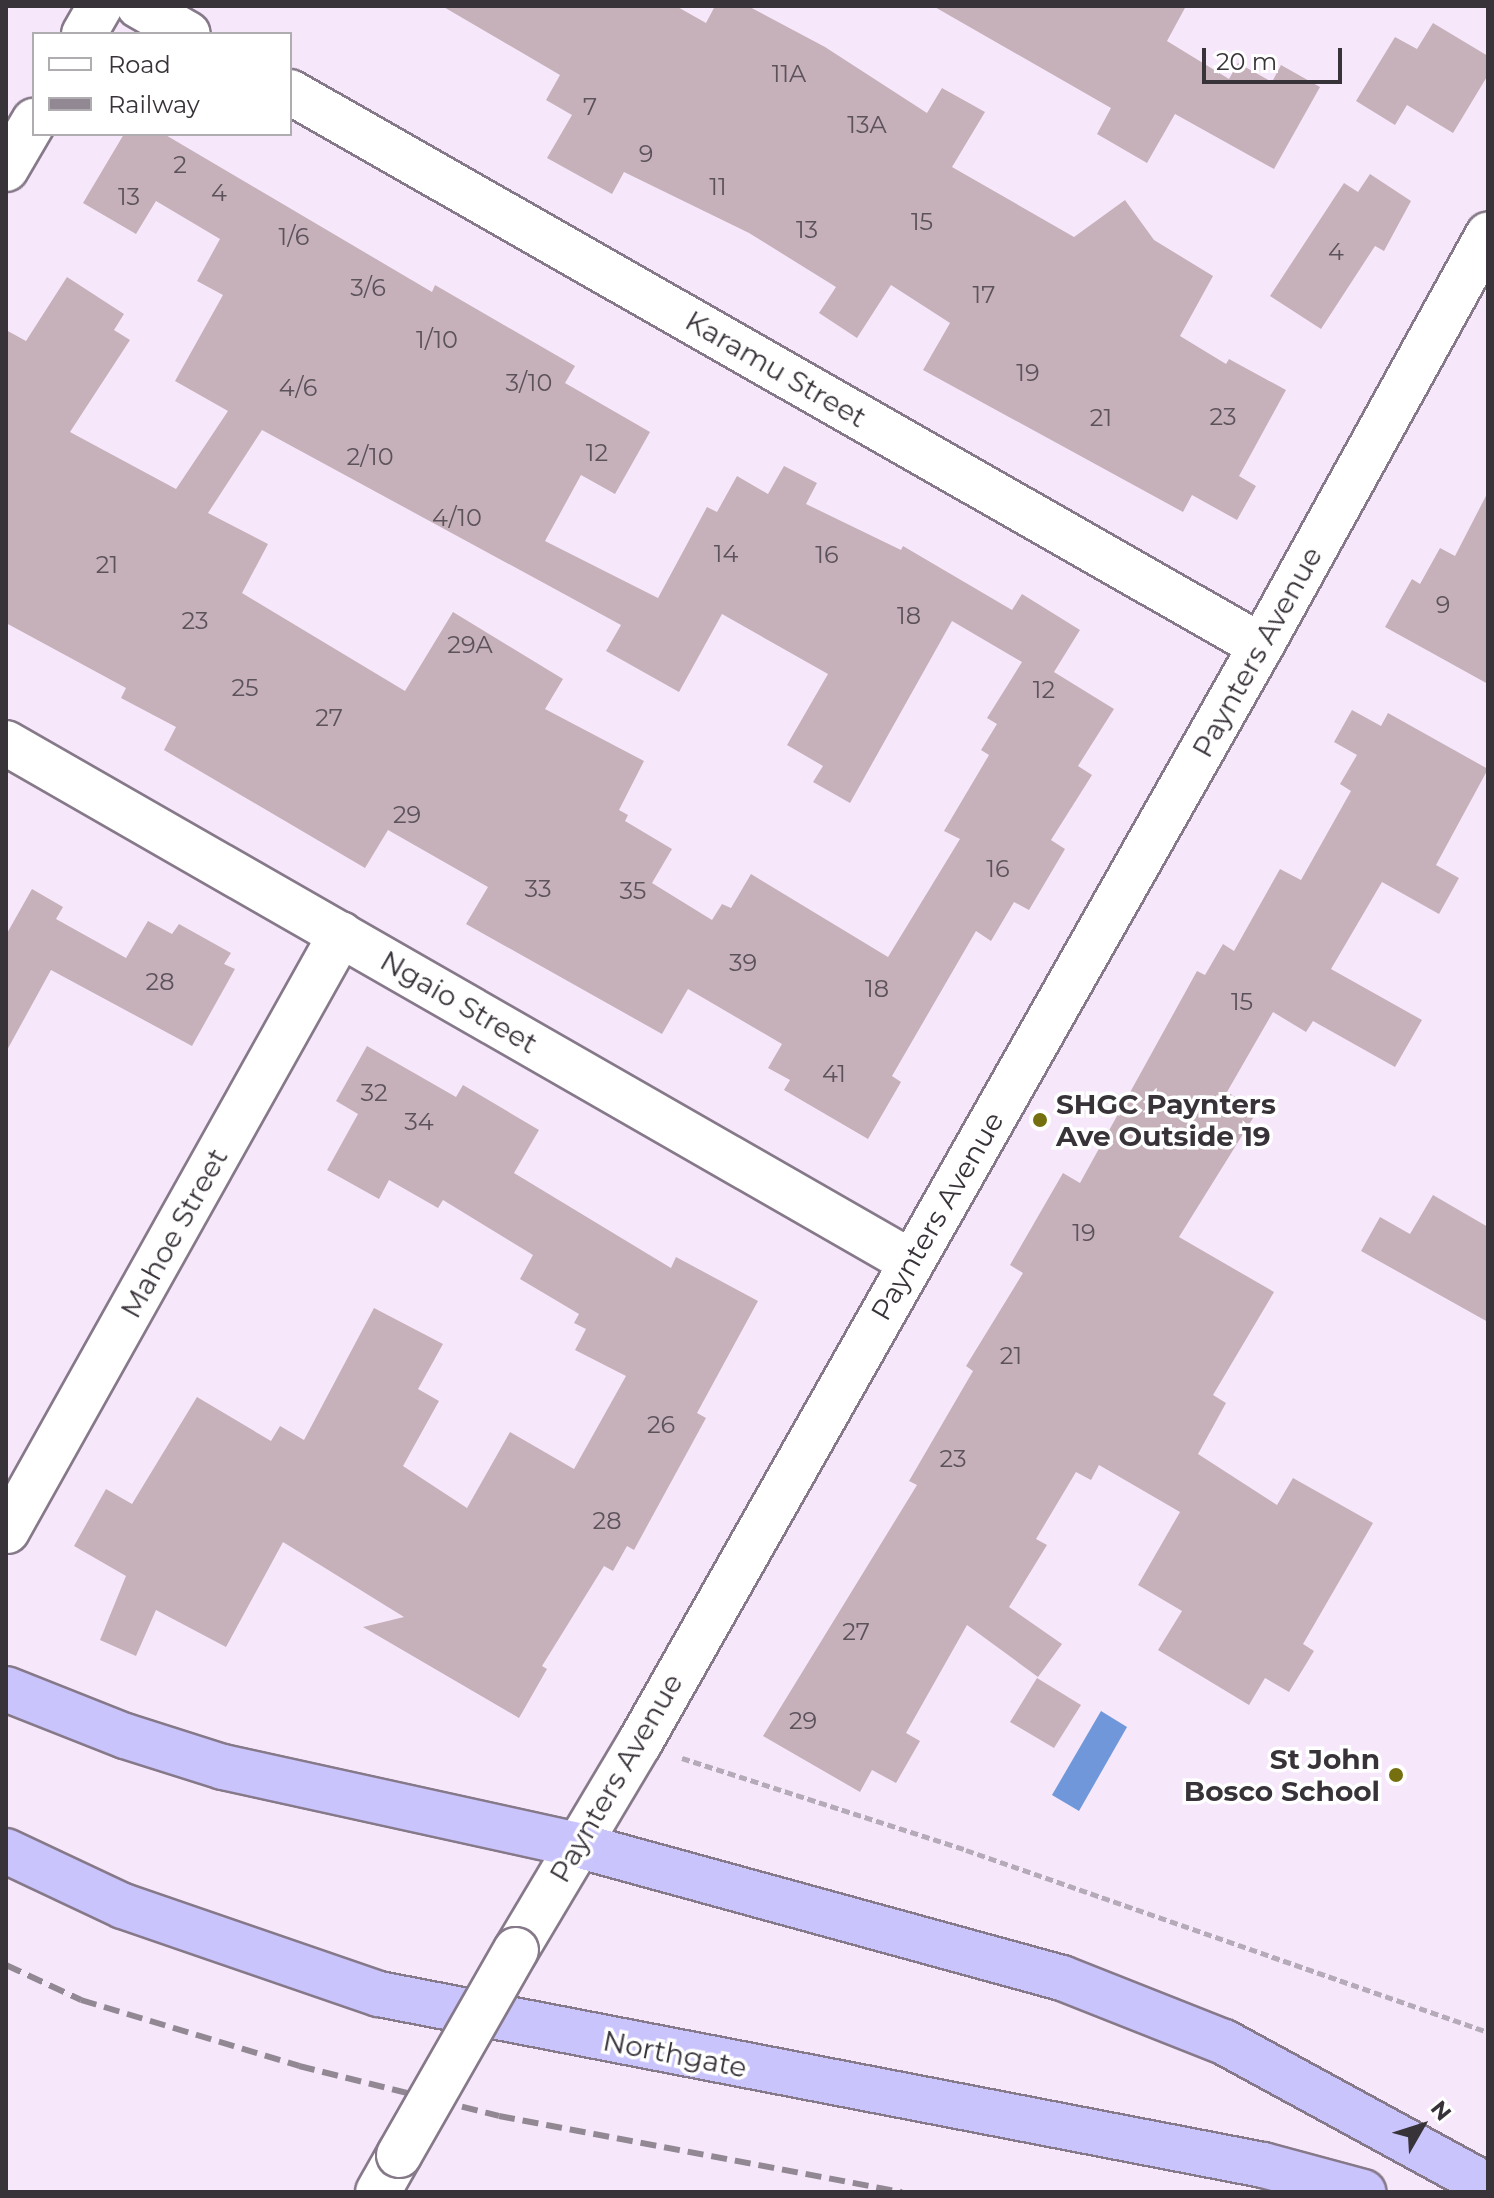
<!DOCTYPE html>
<html>
<head>
<meta charset="utf-8">
<style>
  body { margin:0 }
  #map { position:relative; width:1494px; height:2198px; overflow:hidden; background:#f6e8fa; font-family:Montserrat,sans-serif }
  div>[style] { position:absolute }
  [style*='--x'] { left:calc(var(--x)*1px); top:calc(var(--y)*1px); width:calc(var(--w)*1px); rotate:calc(var(--a)*1deg) }
  .water>* { inset:0; background:#6f97d9 }
  .building>* { inset:0; background:#c6b1bb }
  .path>* { height:5px; margin-top:-2.5px; transform-origin:0; background:repeating-linear-gradient(90deg,#b5aab8 0 8px,transparent 0 12px) }
  .roads { filter:drop-shadow(2px 0 #867989) drop-shadow(-2px 0 #867989) drop-shadow(0 2px #867989) drop-shadow(0 -2px #867989) }
  .street>* { height:44px; margin:-22px; padding:0 22px; transform-origin:22px; border-radius:22px; background:#fff }
  .secondary>* { height:44px; margin:-22px; padding:0 22px; transform-origin:22px; border-radius:22px; background:#fff }
  .highway>* { height:44px; margin:-22px; padding:0 22px; transform-origin:22px; border-radius:22px; background:#cac4fc }
  .rail>* { height:6px; margin-top:-3px; transform-origin:0; background:repeating-linear-gradient(90deg,#928894 0 16px,transparent 0 24px) }
  .bridges { filter:drop-shadow(2px 0 #867989) drop-shadow(-2px 0 #867989) drop-shadow(0 2px #867989) drop-shadow(0 -2px #867989) }
  .secondary-bridge>* { height:44px; margin:-22px; padding:0 22px; transform-origin:22px; border-radius:22px; background:#fff }
  .dots>* { width:22px; height:22px; translate:-50% -50%; box-sizing:border-box; border:4px solid #fff; border-radius:50% }
  span { translate:-50% -50%; white-space:nowrap; text-align:center; line-height:1.15; -webkit-text-stroke:7px #fff; paint-order:stroke }
  .number-label { font-size:24px; color:#5c525a }
  .number-label span { -webkit-text-stroke-width:0 }
  .street-label { font-size:28px; color:#383239 }
  .poi-label { font-size:28px; color:#383239; font-weight:700 }
  .left { translate:0 -50%; text-align:left }
  .right { translate:-100% -50%; text-align:right }
  .frame { position:absolute; inset:0; border:8px solid #383239; pointer-events:none }
  .legend { position:absolute; left:32px; top:32px; width:260px; height:104px; box-sizing:border-box; background:#fff; border:2px solid #afadb0; margin:0; padding:10px 14px; list-style:none; font-size:24px; color:#383239 }
  .legend li { display:flex; align-items:center; gap:16px; height:40px }
  .legend b { width:40px; border:2px solid #afadb0 }
  .north { position:absolute; left:1382px; top:2086px; width:80px; height:80px; -webkit-text-stroke:6px #fff; paint-order:stroke; rotate:51deg; font-size:22px; font-weight:700; line-height:32px; text-align:center; color:#383239 }
  .north::after { content:''; display:block; margin:auto; width:28px; height:36px; background:#383239; clip-path:polygon(50% 0,100% 100%,50% 72%,0 100%) }
  .scale { position:absolute; left:1202px; top:48px; width:140px; height:36px; box-sizing:border-box; border:4px solid #383239; border-top:0; padding-left:10px; font-size:24px; line-height:28px; white-space:nowrap; color:#383239; -webkit-text-stroke:6px #fff; paint-order:stroke }
</style>
</head>
<body>
<div id="map">
  <div class="water">
    <i style="clip-path:polygon(1101px 1711px,1127px 1727px,1079px 1811px,1052px 1795px)"></i>
  </div>
  <div class="building">
    <i style="clip-path:polygon(442px 6px,676px 6px,706px 23px,715px 6px,748px 6px,825px 47px,927px 113px,942px 88px,985px 112px,952px 167px,1074px 237px,1125px 200px,1154px 240px,1213px 276px,1180px 336px,1226px 364px,1229px 359px,1286px 390px,1239px 476px,1256px 486px,1237px 520px,1192px 495px,1183px 512px,923px 370px,950px 323px,891px 285px,857px 338px,819px 313px,836px 287px,749px 233px,624px 172px,612px 194px,547px 158px,572px 115px,546px 100px,560px 75px)"></i>
    <i style="clip-path:polygon(933px 6px,1186px 6px,1167px 41px,1229px 79px,1238px 63px,1272px 82px,1281px 65px,1320px 87px,1274px 169px,1175px 114px,1147px 163px,1097px 134px,1111px 108px)"></i>
    <i style="clip-path:polygon(1433px 23px,1488px 56px,1488px 75px,1453px 133px,1407px 105px,1395px 125px,1356px 101px,1395px 37px,1417px 49px)"></i>
    <i style="clip-path:polygon(evenodd,124px 134px,164px 134px,432px 292px,435px 285px,575px 366px,565px 383px,650px 432px,615px 494px,581px 475px,545px 541px,658px 598px,707px 507px,717px 512px,737px 476px,768px 494px,784px 466px,817px 483px,806px 504px,901px 550px,903px 546px,1012px 610px,1022px 594px,1080px 630px,1054px 672px,1114px 709px,1078px 766px,1092px 775px,1051px 840px,1065px 849px,1029px 910px,1014px 902px,991px 941px,976px 931px,892px 1076px,901px 1082px,868px 1139px,784px 1090px,790px 1080px,768px 1068px,782px 1044px,688px 989px,662px 1034px,466px 924px,488px 887px,388px 830px,365px 868px,164px 750px,176px 727px,121px 698px,126px 688px,6px 623px,6px 330px,26px 341px,67px 277px,124px 314px,114px 330px,130px 340px,70px 432px,176px 489px,228px 411px,175px 381px,223px 295px,197px 281px,220px 239px,156px 201px,136px 234px,83px 203px,124px 134px,262px 430px,621px 625px,606px 651px,679px 692px,722px 614px,828px 674px,787px 745px,823px 766px,813px 782px,850px 803px,952px 621px,1022px 662px,987px 718px,997px 724px,981px 750px,989px 755px,944px 831px,960px 839px,888px 957px,751px 874px,731px 908px,722px 904px,712px 920px,652px 883px,672px 849px,625px 821px,628px 815px,619px 810px,644px 761px,545px 709px,563px 679px,453px 612px,405px 691px,242px 593px,268px 544px,208px 513px,262px 430px)"></i>
    <i style="clip-path:polygon(1370px 174px,1411px 201px,1384px 251px,1375px 246px,1321px 329px,1270px 296px,1344px 183px,1358px 192px)"></i>
    <i style="clip-path:polygon(1488px 492px,1488px 684px,1385px 627px,1412px 579px,1420px 584px,1440px 548px,1455px 556px)"></i>
    <i style="clip-path:polygon(1352px 710px,1381px 726px,1388px 713px,1488px 769px,1436px 865px,1459px 878px,1439px 914px,1382px 882px,1331px 969px,1422px 1020px,1395px 1067px,1313px 1021px,1306px 1032px,1273px 1012px,1227px 1092px,1258px 1110px,1179px 1237px,1274px 1292px,1213px 1395px,1226px 1403px,1198px 1454px,1277px 1505px,1293px 1478px,1373px 1523px,1303px 1644px,1314px 1651px,1289px 1692px,1265px 1678px,1249px 1705px,1158px 1650px,1182px 1611px,1138px 1585px,1180px 1512px,1099px 1465px,1091px 1480px,1076px 1472px,1036px 1539px,1047px 1545px,1009px 1607px,1062px 1644px,1038px 1677px,967px 1625px,906px 1733px,920px 1741px,896px 1783px,872px 1770px,860px 1792px,763px 1736px,917px 1485px,909px 1481px,973px 1371px,966px 1366px,1023px 1273px,1010px 1265px,1063px 1173px,1080px 1183px,1197px 971px,1205px 975px,1223px 944px,1234px 951px,1280px 869px,1301px 880px,1351px 791px,1340px 784px,1357px 755px,1334px 742px)"></i>
    <i style="clip-path:polygon(32px 889px,63px 907px,56px 919px,126px 958px,148px 921px,172px 934px,179px 924px,231px 953px,224px 964px,235px 969px,192px 1046px,51px 970px,6px 1052px,6px 935px)"></i>
    <i style="clip-path:polygon(367px 1046px,456px 1097px,463px 1085px,539px 1130px,514px 1173px,671px 1268px,676px 1257px,758px 1301px,697px 1413px,706px 1418px,634px 1550px,627px 1546px,613px 1571px,604px 1566px,542px 1666px,547px 1669px,519px 1718px,363px 1627px,404px 1617px,283px 1542px,226px 1647px,156px 1610px,136px 1656px,100px 1640px,126px 1576px,74px 1546px,106px 1489px,132px 1504px,197px 1397px,271px 1441px,280px 1426px,304px 1440px,374px 1308px,443px 1344px,418px 1389px,439px 1401px,403px 1466px,467px 1508px,510px 1432px,574px 1469px,626px 1376px,575px 1350px,586px 1329px,574px 1323px,579px 1314px,520px 1279px,533px 1255px,443px 1200px,438px 1208px,389px 1180px,379px 1199px,327px 1170px,358px 1114px,336px 1101px)"></i>
    <i style="clip-path:polygon(1433px 1195px,1488px 1227px,1488px 1322px,1361px 1251px,1380px 1217px,1410px 1234px)"></i>
    <i style="clip-path:polygon(1037px 1678px,1081px 1705px,1054px 1748px,1010px 1722px)"></i>
  </div>
  <div class="path">
    <i style="--x:682;--y:1758;--w:299;--a:17.9"></i>
    <i style="--x:966;--y:1850;--w:553;--a:19.22"></i>
  </div>
  <div class="roads">
    <div class="street">
      <i style="--x:139;--y:6;--w:56;--a:29.7"></i>
      <i style="--x:84;--y:34;--w:32;--a:-60"></i>
      <i style="--x:290;--y:92;--w:1118;--a:29.71"></i>
      <i style="--x:6;--y:169;--w:56;--a:-59.7"></i>
      <i style="--x:6;--y:743;--w:1043;--a:29.83"></i>
      <i style="--x:7;--y:1531;--w:684;--a:-60.77"></i>
    </div>
    <div class="secondary">
      <i style="--x:516;--y:1950;--w:240;--a:-59.2"></i>
      <i style="--x:639;--y:1744;--w:1262;--a:-60.47"></i>
      <i style="--x:1261;--y:646;--w:470;--a:-61.1"></i>
      <i style="--x:378;--y:2192;--w:43;--a:-60.4"></i>
    </div>
    <div class="highway">
      <i style="--x:6;--y:1689;--w:128;--a:21.6"></i>
      <i style="--x:125;--y:1736;--w:103;--a:17.6"></i>
      <i style="--x:223;--y:1767;--w:362;--a:12.4"></i>
      <i style="--x:577;--y:1845;--w:503;--a:15.34"></i>
      <i style="--x:1062;--y:1978;--w:174;--a:21.6"></i>
      <i style="--x:1224;--y:2042;--w:301;--a:28.6"></i>
      <i style="--x:6;--y:1851;--w:129;--a:25.2"></i>
      <i style="--x:123;--y:1906;--w:271;--a:19"></i>
      <i style="--x:379;--y:1994;--w:900;--a:10.95"></i>
      <i style="--x:1263;--y:2165;--w:104;--a:15.1"></i>
    </div>
  </div>
  <div class="rail">
    <i style="--x:6;--y:1965;--w:83;--a:25"></i>
    <i style="--x:81;--y:2000;--w:228;--a:16.8"></i>
    <i style="--x:299;--y:2066;--w:206;--a:14"></i>
    <i style="--x:499;--y:2116;--w:410;--a:10.7"></i>
  </div>
  <div class="bridges">
    <div class="secondary-bridge">
      <i style="--x:399;--y:2155;--w:236;--a:-60.3"></i>
    </div>
  </div>
  <div class="dots">
    <i style="left:1040px;top:1120px;background:#756f10"></i>
    <i style="left:1396px;top:1775px;background:#756f10"></i>
  </div>
  <div class="number-label">
    <span style="left:789px;top:74px">11A</span>
    <span style="left:590px;top:107px">7</span>
    <span style="left:867px;top:125px">13A</span>
    <span style="left:646px;top:154px">9</span>
    <span style="left:180px;top:165px">2</span>
    <span style="left:718px;top:187px">11</span>
    <span style="left:219px;top:193px">4</span>
    <span style="left:129px;top:197px">13</span>
    <span style="left:922px;top:222px">15</span>
    <span style="left:807px;top:230px">13</span>
    <span style="left:294px;top:237px">1/6</span>
    <span style="left:1336px;top:252px">4</span>
    <span style="left:368px;top:288px">3/6</span>
    <span style="left:984px;top:295px">17</span>
    <span style="left:437px;top:340px">1/10</span>
    <span style="left:1028px;top:373px">19</span>
    <span style="left:529px;top:383px">3/10</span>
    <span style="left:298px;top:388px">4/6</span>
    <span style="left:1223px;top:417px">23</span>
    <span style="left:1101px;top:418px">21</span>
    <span style="left:597px;top:453px">12</span>
    <span style="left:370px;top:457px">2/10</span>
    <span style="left:457px;top:518px">4/10</span>
    <span style="left:726px;top:554px">14</span>
    <span style="left:827px;top:555px">16</span>
    <span style="left:107px;top:565px">21</span>
    <span style="left:1443px;top:605px">9</span>
    <span style="left:909px;top:616px">18</span>
    <span style="left:195px;top:621px">23</span>
    <span style="left:470px;top:645px">29A</span>
    <span style="left:245px;top:688px">25</span>
    <span style="left:1044px;top:690px">12</span>
    <span style="left:329px;top:718px">27</span>
    <span style="left:407px;top:815px">29</span>
    <span style="left:998px;top:869px">16</span>
    <span style="left:538px;top:889px">33</span>
    <span style="left:633px;top:891px">35</span>
    <span style="left:743px;top:963px">39</span>
    <span style="left:160px;top:982px">28</span>
    <span style="left:877px;top:989px">18</span>
    <span style="left:1242px;top:1002px">15</span>
    <span style="left:834px;top:1074px">41</span>
    <span style="left:374px;top:1093px">32</span>
    <span style="left:419px;top:1122px">34</span>
    <span style="left:1084px;top:1233px">19</span>
    <span style="left:1011px;top:1356px">21</span>
    <span style="left:661px;top:1425px">26</span>
    <span style="left:953px;top:1459px">23</span>
    <span style="left:607px;top:1521px">28</span>
    <span style="left:856px;top:1632px">27</span>
    <span style="left:803px;top:1721px">29</span>
  </div>
  <div class="street-label">
    <span style="left:776px;top:369px;rotate:30deg">Karamu Street</span>
    <span style="left:1257px;top:652px;rotate:-61deg">Paynters Avenue</span>
    <span style="left:459px;top:1002px;rotate:30deg">Ngaio Street</span>
    <span style="left:937px;top:1216px;rotate:-60deg">Paynters Avenue</span>
    <span style="left:174px;top:1233px;rotate:-61deg">Mahoe Street</span>
    <span style="left:616px;top:1778px;rotate:-60deg">Paynters Avenue</span>
    <span style="left:675px;top:2054px;rotate:11deg">Northgate</span>
  </div>
  <div class="poi-label">
    <span class="left" style="left:1056px;top:1120px">SHGC Paynters<br>Ave Outside 19</span>
    <span class="right" style="left:1380px;top:1775px">St John<br>Bosco School</span>
  </div>
  <div class="frame"></div>
  <ul class="legend">
  <li><b style="height:10px;background:#fff"></b>Road</li>
  <li><b style="height:10px;background:#928894"></b>Railway</li>
  </ul>
  <div class="north">N</div>
  <div class="scale">20 m</div>
</div>
</body>
</html>
